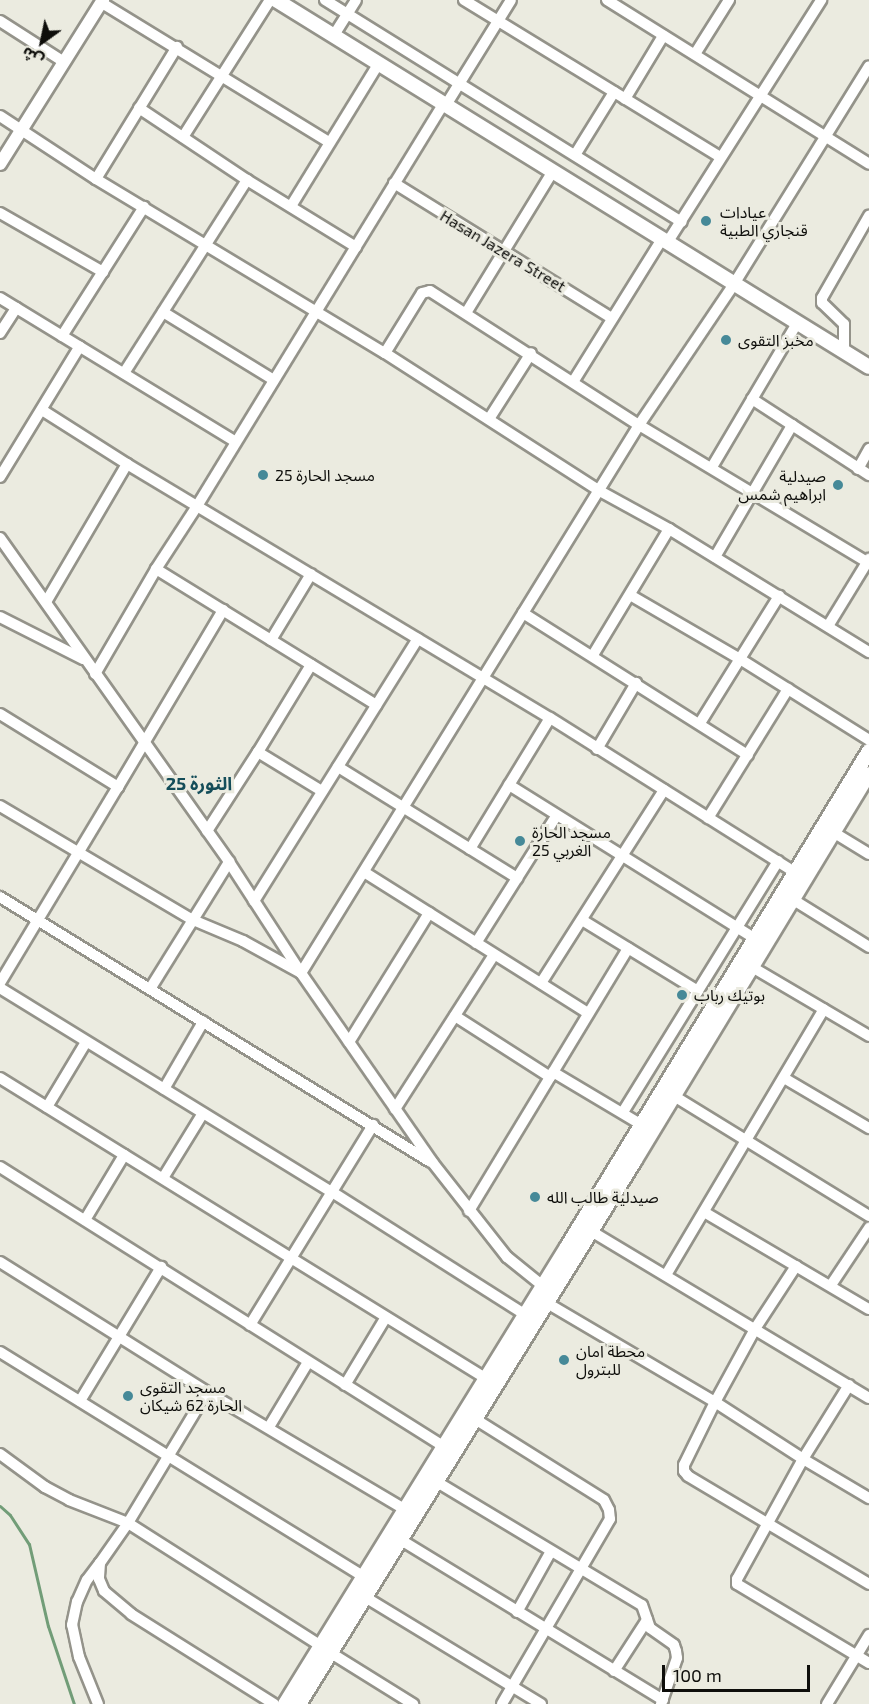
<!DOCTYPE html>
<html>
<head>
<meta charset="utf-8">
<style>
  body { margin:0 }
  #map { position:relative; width:869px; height:1704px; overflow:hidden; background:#ebebe0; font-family:"Exo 2","Noto Sans Arabic",sans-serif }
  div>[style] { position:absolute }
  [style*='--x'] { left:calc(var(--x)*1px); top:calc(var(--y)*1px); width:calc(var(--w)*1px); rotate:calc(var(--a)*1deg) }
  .stream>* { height:3px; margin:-1.5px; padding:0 1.5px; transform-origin:1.5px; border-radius:1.5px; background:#729d78 }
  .roads { filter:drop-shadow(2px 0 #94938a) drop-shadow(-2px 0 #94938a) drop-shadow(0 2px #94938a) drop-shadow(0 -2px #94938a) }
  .minor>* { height:10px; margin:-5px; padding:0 5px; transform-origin:5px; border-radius:5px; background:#fff }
  .tertiary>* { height:12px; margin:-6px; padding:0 6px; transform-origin:6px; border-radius:6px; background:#fff }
  .secondary>* { height:14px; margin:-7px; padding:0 7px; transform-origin:7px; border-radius:7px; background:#fff }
  .dots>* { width:16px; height:16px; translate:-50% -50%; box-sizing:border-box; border:3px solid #ebebe0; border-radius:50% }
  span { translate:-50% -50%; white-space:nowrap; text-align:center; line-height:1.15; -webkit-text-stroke:6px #ebebe0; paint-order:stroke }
  .poi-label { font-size:16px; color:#0e0e0b }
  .left { translate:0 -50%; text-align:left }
  .right { translate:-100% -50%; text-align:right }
  .street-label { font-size:16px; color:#0e0e0b }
  .neighbourhood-label { font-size:18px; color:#144d59; font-weight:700 }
  .north { position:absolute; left:12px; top:12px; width:60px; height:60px; -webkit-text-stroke:4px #ebebe0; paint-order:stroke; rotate:213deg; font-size:16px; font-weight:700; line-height:24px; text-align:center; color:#0e0e0b }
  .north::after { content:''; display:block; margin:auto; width:21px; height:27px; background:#0e0e0b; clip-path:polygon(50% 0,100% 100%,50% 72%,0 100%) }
  .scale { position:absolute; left:662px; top:1665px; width:148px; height:27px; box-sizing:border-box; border:3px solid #0e0e0b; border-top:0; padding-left:8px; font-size:18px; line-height:21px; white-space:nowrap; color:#0e0e0b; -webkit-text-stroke:4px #ebebe0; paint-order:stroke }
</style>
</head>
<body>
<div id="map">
  <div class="stream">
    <i style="--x:0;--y:1506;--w:13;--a:42"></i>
    <i style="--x:10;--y:1515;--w:35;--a:57"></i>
    <i style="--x:29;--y:1544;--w:84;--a:77"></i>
    <i style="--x:48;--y:1626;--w:82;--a:71.6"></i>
  </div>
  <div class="roads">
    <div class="minor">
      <i style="--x:325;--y:0;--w:420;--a:31.9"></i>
      <i style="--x:464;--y:0;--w:300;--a:31.5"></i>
      <i style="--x:607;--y:0;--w:309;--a:32"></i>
      <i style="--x:102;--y:3;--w:266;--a:31.5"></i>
      <i style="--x:0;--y:21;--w:76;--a:32.6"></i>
      <i style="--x:334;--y:35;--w:41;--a:-57.8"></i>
      <i style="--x:695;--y:54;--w:64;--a:-57.8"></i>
      <i style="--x:625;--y:99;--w:74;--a:-58.9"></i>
      <i style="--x:446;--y:105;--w:123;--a:-58.2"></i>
      <i style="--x:139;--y:108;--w:130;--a:33.7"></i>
      <i style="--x:247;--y:180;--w:128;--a:31.6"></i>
      <i style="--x:0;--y:116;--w:115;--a:33.3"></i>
      <i style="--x:96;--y:179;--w:337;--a:31.1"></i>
      <i style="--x:385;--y:353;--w:253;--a:32.7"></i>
      <i style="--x:598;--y:490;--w:81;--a:28.8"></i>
      <i style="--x:669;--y:529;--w:235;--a:31.6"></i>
      <i style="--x:183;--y:137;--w:162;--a:-57.6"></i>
      <i style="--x:575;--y:155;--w:74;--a:-58.2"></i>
      <i style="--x:96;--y:179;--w:155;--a:-58.5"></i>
      <i style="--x:394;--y:183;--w:256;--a:31.8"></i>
      <i style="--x:291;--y:206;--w:168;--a:-58.4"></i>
      <i style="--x:0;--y:213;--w:119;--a:29.8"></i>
      <i style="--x:667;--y:243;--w:288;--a:-57.6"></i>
      <i style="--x:0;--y:298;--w:276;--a:31.4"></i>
      <i style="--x:163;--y:312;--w:130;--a:31.5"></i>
      <i style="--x:466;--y:313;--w:167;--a:-58.5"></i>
      <i style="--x:0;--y:333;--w:30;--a:-57"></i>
      <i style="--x:62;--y:336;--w:153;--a:-57.6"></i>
      <i style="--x:844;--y:351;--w:27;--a:-90"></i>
      <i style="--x:844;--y:324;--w:30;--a:-136"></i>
      <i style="--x:822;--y:303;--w:5;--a:-90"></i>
      <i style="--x:822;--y:298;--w:95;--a:-60.2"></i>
      <i style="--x:385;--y:353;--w:70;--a:-58.3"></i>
      <i style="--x:422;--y:293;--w:8;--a:-14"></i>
      <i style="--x:430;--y:291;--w:248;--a:32.7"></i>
      <i style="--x:639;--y:425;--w:266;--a:31"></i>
      <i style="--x:124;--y:373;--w:229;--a:-57.5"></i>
      <i style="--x:573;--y:382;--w:168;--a:-58.1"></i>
      <i style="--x:752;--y:399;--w:140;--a:33"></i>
      <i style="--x:42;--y:410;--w:101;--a:32.4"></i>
      <i style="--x:127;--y:464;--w:493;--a:31"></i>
      <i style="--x:550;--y:718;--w:289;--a:32.2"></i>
      <i style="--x:489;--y:419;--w:78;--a:-57.5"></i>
      <i style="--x:712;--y:467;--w:167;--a:-59.4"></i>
      <i style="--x:858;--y:469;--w:23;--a:-61"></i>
      <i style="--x:0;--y:477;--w:153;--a:-58.6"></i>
      <i style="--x:0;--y:538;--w:397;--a:54.7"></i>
      <i style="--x:229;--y:862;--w:132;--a:57"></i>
      <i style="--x:301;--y:973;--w:231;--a:55.2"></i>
      <i style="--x:433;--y:1163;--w:120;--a:51.8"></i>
      <i style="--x:507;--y:1257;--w:46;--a:38.9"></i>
      <i style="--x:715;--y:557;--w:153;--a:-59.7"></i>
      <i style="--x:156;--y:569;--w:259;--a:31.7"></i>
      <i style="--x:630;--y:595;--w:127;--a:30.2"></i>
      <i style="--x:740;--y:659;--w:152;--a:32.1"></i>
      <i style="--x:46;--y:602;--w:160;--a:-59.6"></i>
      <i style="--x:523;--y:613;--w:266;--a:32.3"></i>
      <i style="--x:0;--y:617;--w:93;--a:26.8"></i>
      <i style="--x:828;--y:626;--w:79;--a:-58.5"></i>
      <i style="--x:271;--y:640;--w:77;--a:-58.8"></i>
      <i style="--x:593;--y:655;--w:147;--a:-58.9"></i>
      <i style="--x:95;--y:674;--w:121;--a:-59.8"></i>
      <i style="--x:156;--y:569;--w:75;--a:-56.9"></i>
      <i style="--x:197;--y:506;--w:473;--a:-58.5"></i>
      <i style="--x:0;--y:714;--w:139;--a:31.7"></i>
      <i style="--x:118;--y:787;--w:206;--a:-59.3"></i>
      <i style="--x:700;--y:723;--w:150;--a:-58.1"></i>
      <i style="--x:597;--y:749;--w:77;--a:-59.4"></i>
      <i style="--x:258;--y:752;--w:102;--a:-58.7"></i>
      <i style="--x:338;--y:767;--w:211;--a:31.8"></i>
      <i style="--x:509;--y:785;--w:290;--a:32"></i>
      <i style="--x:0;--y:806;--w:224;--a:30.6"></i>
      <i style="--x:193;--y:920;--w:54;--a:22.8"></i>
      <i style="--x:243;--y:941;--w:66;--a:28.9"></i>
      <i style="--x:301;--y:973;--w:644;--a:-58.33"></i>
      <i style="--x:639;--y:425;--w:170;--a:-56"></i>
      <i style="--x:734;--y:284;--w:256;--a:-58.2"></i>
      <i style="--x:708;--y:818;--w:152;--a:-58.2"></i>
      <i style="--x:207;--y:831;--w:94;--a:-57.2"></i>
      <i style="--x:258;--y:752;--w:75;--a:31.4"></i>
      <i style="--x:833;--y:832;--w:42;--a:31.4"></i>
      <i style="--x:470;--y:849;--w:153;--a:-58.6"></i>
      <i style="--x:364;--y:872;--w:265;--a:32.2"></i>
      <i style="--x:0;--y:897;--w:504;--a:31.61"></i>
      <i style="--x:792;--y:899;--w:91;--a:31.9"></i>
      <i style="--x:254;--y:901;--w:309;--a:-58"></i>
      <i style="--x:582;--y:920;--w:136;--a:31.5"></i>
      <i style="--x:476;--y:943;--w:151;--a:-57.7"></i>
      <i style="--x:752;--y:967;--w:136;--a:30.5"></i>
      <i style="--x:0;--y:983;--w:229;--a:-59"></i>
      <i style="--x:541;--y:983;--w:229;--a:-57.5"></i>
      <i style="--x:0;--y:988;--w:390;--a:31.6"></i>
      <i style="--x:332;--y:1192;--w:230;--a:32.4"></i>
      <i style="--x:150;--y:989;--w:150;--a:-58.1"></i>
      <i style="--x:455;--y:1016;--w:113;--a:32.7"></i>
      <i style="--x:349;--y:1042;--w:152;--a:-58.2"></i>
      <i style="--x:553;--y:1072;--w:104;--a:30.8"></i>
      <i style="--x:0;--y:1078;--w:570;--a:31.74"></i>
      <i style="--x:784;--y:1078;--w:99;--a:30.5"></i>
      <i style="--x:164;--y:1089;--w:78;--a:-59.8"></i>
      <i style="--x:674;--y:1096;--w:229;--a:31.6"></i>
      <i style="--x:47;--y:1107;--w:76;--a:-59"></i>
      <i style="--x:395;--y:1109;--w:183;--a:-57.3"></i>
      <i style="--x:623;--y:1112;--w:295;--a:-58.3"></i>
      <i style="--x:0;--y:1167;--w:524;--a:32.2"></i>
      <i style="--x:163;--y:1178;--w:76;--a:-58.4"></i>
      <i style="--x:469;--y:1211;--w:307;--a:-58.8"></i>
      <i style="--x:704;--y:1212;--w:191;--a:30.5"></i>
      <i style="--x:85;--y:1220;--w:76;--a:-59"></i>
      <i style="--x:591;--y:1231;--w:324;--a:31"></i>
      <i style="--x:0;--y:1262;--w:244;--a:32.1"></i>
      <i style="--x:207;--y:1392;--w:229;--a:30.7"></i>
      <i style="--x:796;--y:1266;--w:75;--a:123.1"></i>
      <i style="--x:755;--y:1329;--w:83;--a:118.7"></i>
      <i style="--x:715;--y:1402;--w:70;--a:116.2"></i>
      <i style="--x:684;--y:1465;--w:6;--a:90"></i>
      <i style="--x:684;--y:1471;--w:6;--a:51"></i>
      <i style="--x:688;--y:1476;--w:211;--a:30.8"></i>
      <i style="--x:666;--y:1275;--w:309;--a:-59.3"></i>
      <i style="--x:831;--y:1285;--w:69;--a:-56.3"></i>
      <i style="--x:547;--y:1303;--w:195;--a:30.5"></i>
      <i style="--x:715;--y:1402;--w:105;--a:32.9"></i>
      <i style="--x:803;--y:1459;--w:77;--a:30.6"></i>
      <i style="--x:250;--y:1325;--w:235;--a:-58.4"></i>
      <i style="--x:0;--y:1352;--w:427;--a:31.7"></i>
      <i style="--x:345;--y:1385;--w:79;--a:-58.9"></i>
      <i style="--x:849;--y:1385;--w:87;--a:121.9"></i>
      <i style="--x:803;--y:1459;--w:137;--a:118.8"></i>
      <i style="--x:737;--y:1579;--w:5;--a:90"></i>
      <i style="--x:737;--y:1584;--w:154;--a:30.9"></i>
      <i style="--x:207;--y:1392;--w:153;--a:121.1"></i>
      <i style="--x:128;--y:1523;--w:49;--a:125"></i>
      <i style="--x:100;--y:1563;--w:16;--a:94"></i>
      <i style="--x:99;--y:1579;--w:13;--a:67"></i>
      <i style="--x:104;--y:1591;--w:35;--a:40"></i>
      <i style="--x:131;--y:1614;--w:169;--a:32.2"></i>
      <i style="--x:80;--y:1401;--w:157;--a:-58.8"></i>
      <i style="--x:475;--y:1419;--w:152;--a:32.1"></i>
      <i style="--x:604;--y:1500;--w:11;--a:63"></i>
      <i style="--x:609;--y:1510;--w:9;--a:84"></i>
      <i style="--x:610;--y:1519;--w:214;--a:120.3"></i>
      <i style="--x:269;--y:1427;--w:76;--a:-59"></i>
      <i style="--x:0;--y:1454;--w:56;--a:36.3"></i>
      <i style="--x:45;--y:1487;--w:27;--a:28"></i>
      <i style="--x:69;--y:1500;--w:63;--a:21.3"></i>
      <i style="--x:128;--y:1523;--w:229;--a:32.5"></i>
      <i style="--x:437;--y:1482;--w:239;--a:31"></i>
      <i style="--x:642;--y:1605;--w:24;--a:71"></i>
      <i style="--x:650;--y:1628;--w:29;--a:35"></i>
      <i style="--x:674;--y:1645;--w:6;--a:72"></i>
      <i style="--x:676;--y:1651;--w:7;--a:82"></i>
      <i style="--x:677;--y:1658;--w:49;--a:109.2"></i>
      <i style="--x:401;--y:1540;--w:307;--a:31.4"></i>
      <i style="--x:365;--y:1597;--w:206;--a:31.3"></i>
      <i style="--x:517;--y:1612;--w:68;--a:-60.8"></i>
      <i style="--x:331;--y:1653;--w:97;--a:31.9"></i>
      <i style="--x:614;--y:1671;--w:61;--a:-57.1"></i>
      <i style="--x:98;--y:1704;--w:51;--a:-112"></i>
      <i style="--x:79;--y:1657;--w:33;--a:-102"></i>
      <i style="--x:72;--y:1625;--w:24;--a:-78"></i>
      <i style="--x:77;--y:1602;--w:24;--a:-66"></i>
      <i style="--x:87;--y:1580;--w:21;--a:-53"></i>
      <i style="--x:827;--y:1704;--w:81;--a:-58.7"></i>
    </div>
    <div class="tertiary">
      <i style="--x:0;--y:164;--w:194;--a:-57.9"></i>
    </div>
    <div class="secondary">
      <i style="--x:276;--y:0;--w:697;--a:31.75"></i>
      <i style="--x:285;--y:1704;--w:537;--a:-58.32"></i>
      <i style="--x:567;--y:1247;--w:581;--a:-58.66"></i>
      <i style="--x:299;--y:1704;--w:639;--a:-58.3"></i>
      <i style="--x:635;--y:1160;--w:451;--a:-58.8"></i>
    </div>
  </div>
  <div class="dots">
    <i style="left:706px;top:221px;background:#468998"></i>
    <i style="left:726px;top:340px;background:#468998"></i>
    <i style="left:263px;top:475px;background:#468998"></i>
    <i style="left:838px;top:485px;background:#468998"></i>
    <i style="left:520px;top:841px;background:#468998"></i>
    <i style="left:682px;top:995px;background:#468998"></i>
    <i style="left:535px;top:1197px;background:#468998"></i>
    <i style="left:564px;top:1360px;background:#468998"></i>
    <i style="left:128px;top:1396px;background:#468998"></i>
  </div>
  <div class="poi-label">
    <span class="left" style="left:720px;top:221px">عيادات<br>قنجاري الطبية</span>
    <span class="left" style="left:738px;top:340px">مخبز التقوى</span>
    <span class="left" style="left:275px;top:475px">مسجد الحارة 25</span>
    <span class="right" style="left:826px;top:485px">صيدلية<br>ابراهيم شمس</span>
    <span class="left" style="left:532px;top:841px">مسجد الحارة<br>25 الغربي</span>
    <span class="left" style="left:694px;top:995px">بوتيك رباب</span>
    <span class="left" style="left:547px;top:1197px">صيدلية طالب الله</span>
    <span class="left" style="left:576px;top:1360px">محطة امان<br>للبترول</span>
    <span class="left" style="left:140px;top:1396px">مسجد التقوى<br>الحارة 62 شيكان</span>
  </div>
  <div class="street-label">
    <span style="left:503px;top:251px;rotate:31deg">Hasan Jazera Street</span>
  </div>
  <div class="neighbourhood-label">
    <span style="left:199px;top:783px">الثورة 25</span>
  </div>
  <div class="north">ش</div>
  <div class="scale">100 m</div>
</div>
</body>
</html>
